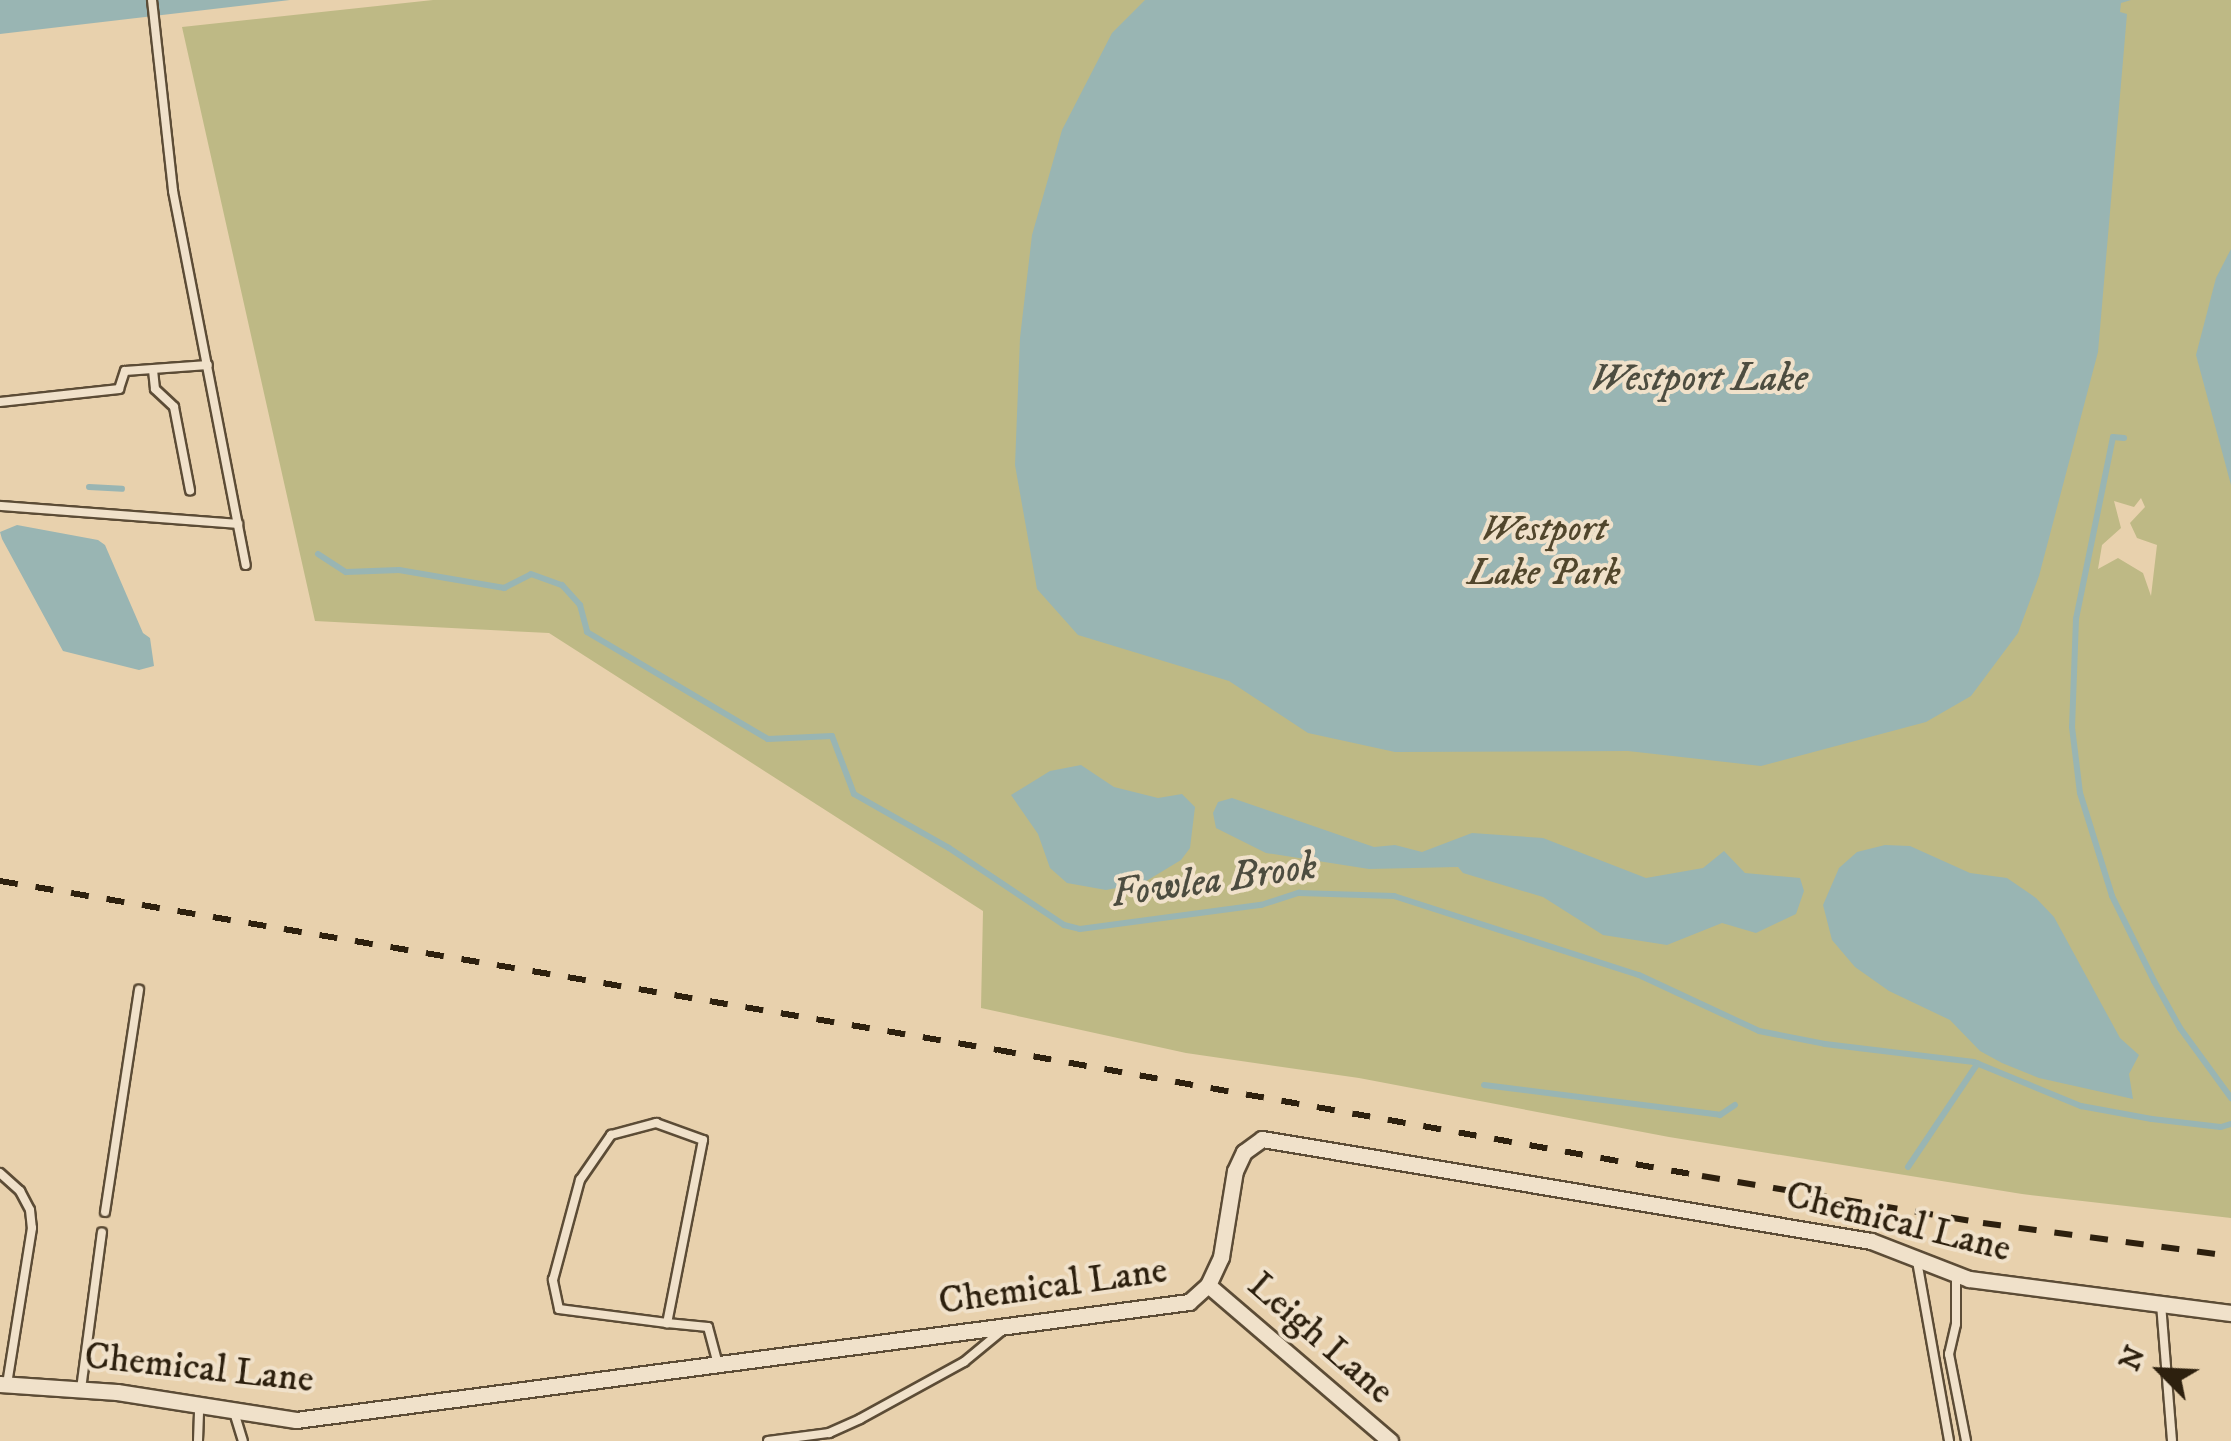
<!DOCTYPE html>
<html>
<head>
<meta charset="utf-8">
<style>
  body { margin:0 }
  #map { position:relative; width:2231px; height:1441px; overflow:hidden; background:#e8d1ad; font-family:"IM FELL DW Pica",serif }
  div>[style] { position:absolute }
  [style*='--x'] { left:calc(var(--x)*1px); top:calc(var(--y)*1px); width:calc(var(--w)*1px); rotate:calc(var(--a)*1deg) }
  .green>* { inset:0; background:#beb985 }
  .water>* { inset:0; background:#99b5b3 }
  .stream>* { height:6px; margin:-3px; padding:0 3px; transform-origin:3px; border-radius:3px; background:#99b5b3 }
  .roads { filter:drop-shadow(2px 0 #5c4c36) drop-shadow(-2px 0 #5c4c36) drop-shadow(0 2px #5c4c36) drop-shadow(0 -2px #5c4c36) }
  .lane>* { height:8px; margin:-4px; padding:0 4px; transform-origin:4px; border-radius:4px; background:#f0e1ca }
  .street>* { height:15px; margin:-7.5px; padding:0 7.5px; transform-origin:7.5px; border-radius:7.5px; background:#f0e1ca }
  .rail>* { height:6px; margin-top:-3px; transform-origin:0; background:repeating-linear-gradient(90deg,#2d200e 0 18px,transparent 0 36px) }
  span { translate:-50% -50%; white-space:nowrap; text-align:center; line-height:1.15; -webkit-text-stroke:8px #f0e1ca; paint-order:stroke }
  .park-label { font-size:38px; color:#51462c; font-style:italic }
  .street-label { font-size:38px; color:#2d200e }
  .water-label { font-size:40px; color:#4d4d40; font-style:italic }
  .north { position:absolute; left:2111px; top:1321px; width:100px; height:100px; -webkit-text-stroke:8px #f0e1ca; paint-order:stroke; rotate:294deg; font-size:28px; font-weight:700; line-height:40px; text-align:center; color:#2d200e }
  .north::after { content:''; display:block; margin:auto; width:35px; height:45px; background:#2d200e; clip-path:polygon(50% 0,100% 100%,50% 72%,0 100%) }
</style>
</head>
<body>
<div id="map">
  <div class="green">
    <i style="clip-path:polygon(evenodd,433px 0,2231px 0,2231px 1218px,2022px 1194px,1669px 1137px,1359px 1078px,1186px 1053px,981px 1008px,983px 911px,549px 633px,315px 621px,182px 27px,433px 0,2141px 498px,2145px 507px,2130px 523px,2137px 538px,2157px 545px,2151px 596px,2143px 573px,2118px 558px,2098px 569px,2102px 545px,2121px 528px,2114px 501px,2134px 507px,2141px 498px)"></i>
  </div>
  <div class="water">
    <i style="clip-path:polygon(0 0,290px 0,0 34px)"></i>
    <i style="clip-path:polygon(1145px 0,2131px 0,2121px 3px,2120px 12px,2127px 14px,2098px 352px,2039px 576px,2018px 633px,1971px 696px,1926px 722px,1761px 766px,1628px 751px,1395px 752px,1308px 733px,1229px 681px,1078px 635px,1037px 589px,1015px 465px,1020px 338px,1032px 235px,1062px 130px,1112px 33px)"></i>
    <i style="clip-path:polygon(2231px 249px,2231px 485px,2196px 355px,2216px 278px)"></i>
    <i style="clip-path:polygon(17px 525px,98px 540px,105px 545px,143px 633px,150px 638px,154px 666px,139px 670px,63px 651px,2px 539px,0 532px)"></i>
    <i style="clip-path:polygon(1081px 765px,1114px 787px,1158px 798px,1182px 794px,1195px 807px,1190px 848px,1181px 860px,1143px 883px,1106px 890px,1067px 883px,1050px 868px,1038px 834px,1011px 795px,1050px 771px)"></i>
    <i style="clip-path:polygon(1232px 798px,1374px 847px,1395px 845px,1422px 852px,1472px 833px,1543px 838px,1646px 878px,1703px 868px,1724px 851px,1745px 873px,1800px 878px,1804px 891px,1796px 914px,1756px 933px,1722px 923px,1667px 945px,1603px 935px,1543px 897px,1463px 873px,1458px 867px,1369px 869px,1266px 853px,1216px 828px,1213px 813px,1218px 802px)"></i>
    <i style="clip-path:polygon(1885px 845px,1910px 846px,1970px 873px,2007px 878px,2036px 898px,2054px 917px,2120px 1038px,2139px 1055px,2129px 1074px,2133px 1099px,2039px 1078px,2002px 1063px,1980px 1051px,1950px 1020px,1889px 991px,1855px 967px,1832px 940px,1823px 905px,1839px 868px,1857px 852px)"></i>
  </div>
  <div class="stream">
    <i style="--x:2124;--y:438;--w:11;--a:-175"></i>
    <i style="--x:2113;--y:437;--w:186;--a:101.5"></i>
    <i style="--x:2076;--y:619;--w:108;--a:92.1"></i>
    <i style="--x:2072;--y:727;--w:66;--a:83.1"></i>
    <i style="--x:2080;--y:793;--w:108;--a:72.7"></i>
    <i style="--x:2112;--y:896;--w:95;--a:63.7"></i>
    <i style="--x:2154;--y:981;--w:54;--a:61"></i>
    <i style="--x:2180;--y:1028;--w:87;--a:53.9"></i>
    <i style="--x:89;--y:487;--w:33;--a:3"></i>
    <i style="--x:318;--y:554;--w:33;--a:33"></i>
    <i style="--x:346;--y:572;--w:53;--a:-2.2"></i>
    <i style="--x:399;--y:570;--w:107;--a:9.7"></i>
    <i style="--x:504;--y:588;--w:30;--a:-27"></i>
    <i style="--x:531;--y:574;--w:33;--a:20"></i>
    <i style="--x:562;--y:585;--w:27;--a:48"></i>
    <i style="--x:580;--y:605;--w:28;--a:75"></i>
    <i style="--x:587;--y:632;--w:210;--a:30.6"></i>
    <i style="--x:768;--y:739;--w:64;--a:-2.7"></i>
    <i style="--x:832;--y:736;--w:62;--a:69.2"></i>
    <i style="--x:854;--y:794;--w:109;--a:29.6"></i>
    <i style="--x:949;--y:848;--w:138;--a:33.8"></i>
    <i style="--x:1064;--y:925;--w:16;--a:14"></i>
    <i style="--x:1080;--y:929;--w:183;--a:-7.6"></i>
    <i style="--x:1261;--y:905;--w:40;--a:-18"></i>
    <i style="--x:1299;--y:893;--w:95;--a:1.8"></i>
    <i style="--x:1394;--y:896;--w:257;--a:17.9"></i>
    <i style="--x:1639;--y:975;--w:132;--a:25"></i>
    <i style="--x:1759;--y:1031;--w:67;--a:11.1"></i>
    <i style="--x:1825;--y:1044;--w:150;--a:6.9"></i>
    <i style="--x:1974;--y:1062;--w:116;--a:22.4"></i>
    <i style="--x:2081;--y:1106;--w:72;--a:10.4"></i>
    <i style="--x:2152;--y:1119;--w:69;--a:6.6"></i>
    <i style="--x:2221;--y:1127;--w:10;--a:-17"></i>
    <i style="--x:1484;--y:1085;--w:238;--a:7.2"></i>
    <i style="--x:1720;--y:1115;--w:18;--a:-34"></i>
    <i style="--x:1908;--y:1167;--w:125;--a:-56.1"></i>
  </div>
  <div class="roads">
    <div class="lane">
      <i style="--x:152;--y:0;--w:192;--a:83.7"></i>
      <i style="--x:173;--y:191;--w:381;--a:79"></i>
      <i style="--x:153;--y:370;--w:19;--a:84"></i>
      <i style="--x:155;--y:389;--w:26;--a:43"></i>
      <i style="--x:174;--y:407;--w:85;--a:79.1"></i>
      <i style="--x:0;--y:402;--w:120;--a:-6.2"></i>
      <i style="--x:119;--y:389;--w:19;--a:-72"></i>
      <i style="--x:125;--y:371;--w:83;--a:-4.1"></i>
      <i style="--x:0;--y:506;--w:239;--a:4.3"></i>
      <i style="--x:0;--y:1173;--w:27;--a:42"></i>
      <i style="--x:20;--y:1191;--w:21;--a:62"></i>
      <i style="--x:30;--y:1210;--w:18;--a:84"></i>
      <i style="--x:32;--y:1228;--w:158;--a:99.1"></i>
      <i style="--x:105;--y:1212;--w:225;--a:-81.3"></i>
      <i style="--x:1917;--y:1261;--w:183;--a:79.9"></i>
      <i style="--x:1956;--y:1275;--w:49;--a:90"></i>
      <i style="--x:1956;--y:1324;--w:31;--a:103"></i>
      <i style="--x:1949;--y:1354;--w:89;--a:78.9"></i>
      <i style="--x:2161;--y:1304;--w:137;--a:85.4"></i>
      <i style="--x:667;--y:1323;--w:109;--a:-172.6"></i>
      <i style="--x:559;--y:1309;--w:30;--a:-102"></i>
      <i style="--x:553;--y:1280;--w:104;--a:-74.9"></i>
      <i style="--x:580;--y:1180;--w:55;--a:-55.4"></i>
      <i style="--x:611;--y:1135;--w:47;--a:-14.9"></i>
      <i style="--x:656;--y:1123;--w:50;--a:19.9"></i>
      <i style="--x:703;--y:1140;--w:187;--a:101.1"></i>
      <i style="--x:667;--y:1323;--w:41;--a:5.6"></i>
      <i style="--x:708;--y:1327;--w:38;--a:75"></i>
      <i style="--x:81;--y:1389;--w:158;--a:-82.4"></i>
      <i style="--x:234;--y:1412;--w:30;--a:73"></i>
      <i style="--x:198;--y:1441;--w:36;--a:-88"></i>
      <i style="--x:768;--y:1441;--w:62;--a:-7.5"></i>
      <i style="--x:829;--y:1433;--w:34;--a:-24"></i>
      <i style="--x:860;--y:1419;--w:119;--a:-28.7"></i>
      <i style="--x:964;--y:1362;--w:52;--a:-39.5"></i>
    </div>
    <div class="street">
      <i style="--x:1208;--y:1285;--w:240;--a:40.6"></i>
      <i style="--x:0;--y:1384;--w:117;--a:3.9"></i>
      <i style="--x:117;--y:1392;--w:181;--a:8.9"></i>
      <i style="--x:296;--y:1420;--w:901;--a:-7.53"></i>
      <i style="--x:1189;--y:1302;--w:25;--a:-42"></i>
      <i style="--x:1208;--y:1285;--w:31;--a:-65"></i>
      <i style="--x:1221;--y:1257;--w:87;--a:-80.8"></i>
      <i style="--x:1235;--y:1171;--w:21;--a:-65"></i>
      <i style="--x:1244;--y:1152;--w:22;--a:-36"></i>
      <i style="--x:1262;--y:1139;--w:617;--a:9.51"></i>
      <i style="--x:1871;--y:1241;--w:105;--a:21.2"></i>
      <i style="--x:1969;--y:1279;--w:264;--a:7.4"></i>
    </div>
  </div>
  <div class="rail">
    <i style="--x:0;--y:881;--w:1012;--a:9.61"></i>
    <i style="--x:998;--y:1050;--w:715;--a:10.15"></i>
    <i style="--x:1702;--y:1176;--w:285;--a:9.5"></i>
    <i style="--x:1983;--y:1223;--w:250;--a:7.6"></i>
  </div>
  <div class="park-label">
    <span style="left:1544px;top:552px">Westport<br>Lake Park</span>
  </div>
  <div class="street-label">
    <span style="left:1898px;top:1223px;rotate:14deg">Chemical Lane</span>
    <span style="left:1053px;top:1287px;rotate:-8deg">Chemical Lane</span>
    <span style="left:1320px;top:1339px;rotate:41deg">Leigh Lane</span>
    <span style="left:199px;top:1369px;rotate:6deg">Chemical Lane</span>
  </div>
  <div class="water-label">
    <span style="left:1699px;top:379px">Westport Lake</span>
    <span style="left:1214px;top:881px;rotate:-8deg">Fowlea Brook</span>
  </div>
  <div class="north">N</div>
</div>
</body>
</html>
